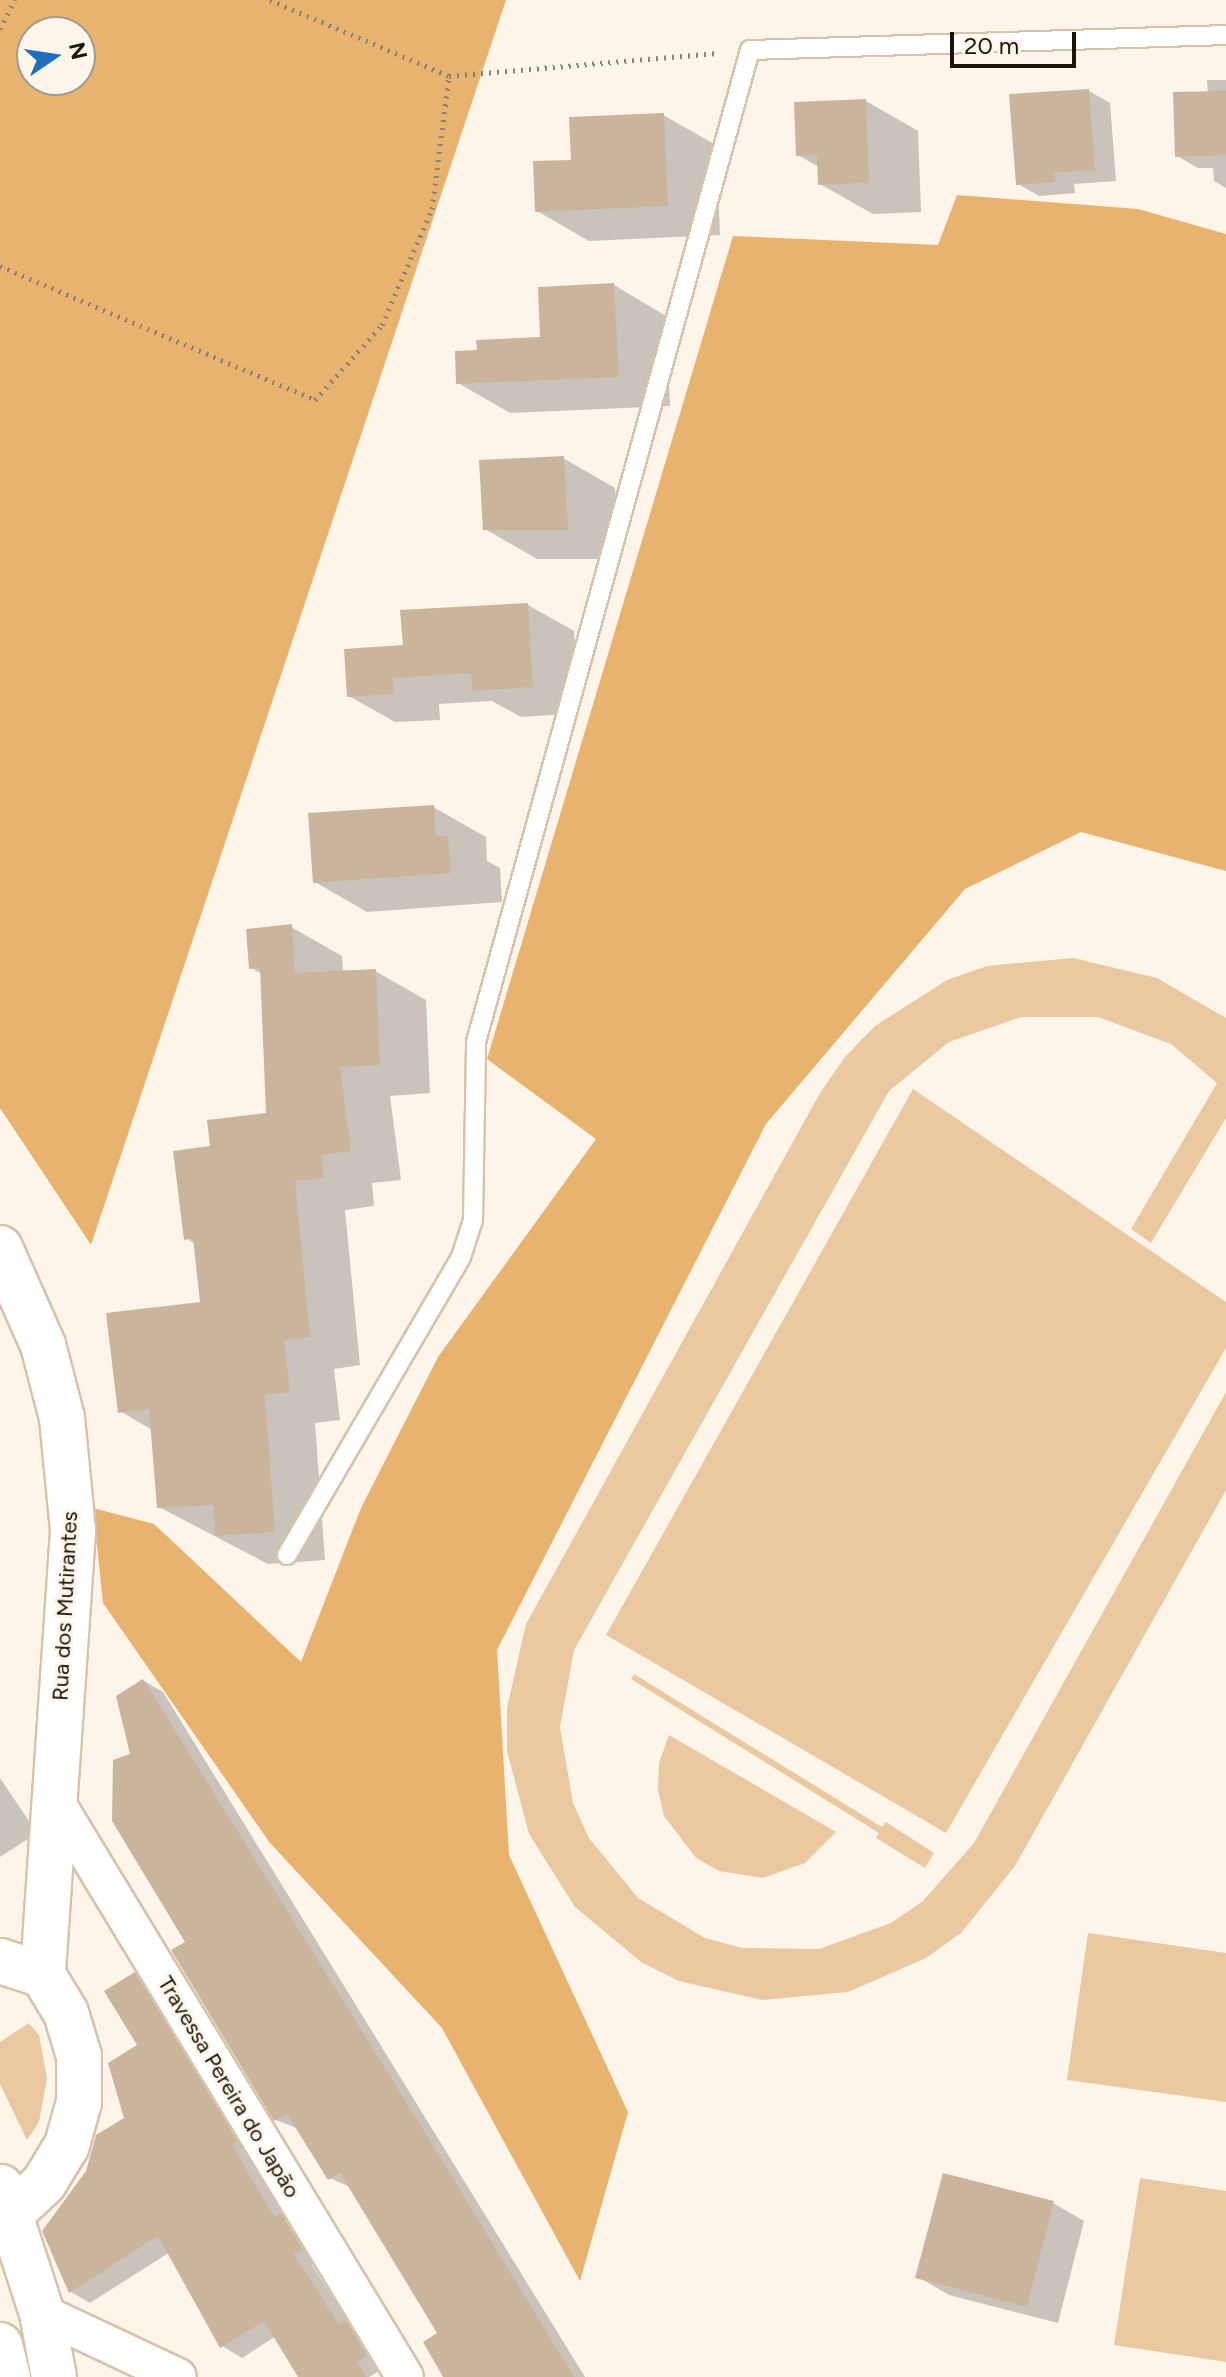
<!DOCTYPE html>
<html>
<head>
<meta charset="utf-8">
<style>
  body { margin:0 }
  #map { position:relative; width:1226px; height:2377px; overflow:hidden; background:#fdf4ea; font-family:Figtree,sans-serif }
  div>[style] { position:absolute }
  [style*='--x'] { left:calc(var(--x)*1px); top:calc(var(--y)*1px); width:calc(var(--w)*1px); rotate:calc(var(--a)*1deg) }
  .green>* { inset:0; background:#ebc9a0 }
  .forest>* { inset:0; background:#e8b36f }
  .shadow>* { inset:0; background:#0003 }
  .building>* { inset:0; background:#cab59c }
  .path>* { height:5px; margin-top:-2.5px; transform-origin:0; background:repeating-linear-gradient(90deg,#8b8279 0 2px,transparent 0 8px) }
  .roads { filter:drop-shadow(2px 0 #d8c3a9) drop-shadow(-2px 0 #d8c3a9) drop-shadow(0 2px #d8c3a9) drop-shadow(0 -2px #d8c3a9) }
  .lane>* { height:18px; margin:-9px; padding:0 9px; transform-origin:9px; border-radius:9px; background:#fff }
  .street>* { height:36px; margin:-18px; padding:0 18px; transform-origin:18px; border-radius:18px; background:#fff }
  .secondary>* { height:44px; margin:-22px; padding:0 22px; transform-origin:22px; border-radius:22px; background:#fff }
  span { translate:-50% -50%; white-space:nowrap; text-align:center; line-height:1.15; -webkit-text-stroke:6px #fdf4ea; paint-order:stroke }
  .street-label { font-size:22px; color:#1c140b }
  .north { position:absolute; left:16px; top:16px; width:80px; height:80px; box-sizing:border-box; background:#fdf4ea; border:2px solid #a39a91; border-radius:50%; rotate:77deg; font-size:22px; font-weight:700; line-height:32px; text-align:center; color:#1c140b }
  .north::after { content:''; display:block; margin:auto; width:28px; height:36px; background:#1f6fbe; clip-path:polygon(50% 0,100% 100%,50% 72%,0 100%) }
  .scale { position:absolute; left:950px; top:32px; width:126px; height:36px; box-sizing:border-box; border:4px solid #1c140b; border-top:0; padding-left:10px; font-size:24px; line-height:28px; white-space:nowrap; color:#1c140b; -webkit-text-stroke:6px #fdf4ea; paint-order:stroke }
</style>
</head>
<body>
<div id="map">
  <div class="green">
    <i style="clip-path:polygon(1073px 958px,1157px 978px,1226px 1018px,1226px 1118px,1151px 1243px,1131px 1229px,1217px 1083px,1171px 1044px,1098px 1017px,1021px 1017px,949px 1042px,889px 1091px,574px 1650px,560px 1727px,573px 1803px,589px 1838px,638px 1898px,705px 1938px,742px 1948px,819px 1949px,891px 1923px,923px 1901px,974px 1843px,1226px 1392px,1226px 1490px,1015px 1866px,961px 1933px,926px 1958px,848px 1992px,762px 2000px,679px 1981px,641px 1962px,575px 1907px,529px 1834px,507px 1751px,507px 1708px,526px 1624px,820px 1093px,845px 1057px,875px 1026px,947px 980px,987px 966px)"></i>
    <i style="clip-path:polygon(913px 1089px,1226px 1302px,1226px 1348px,946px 1833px,606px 1635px)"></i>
    <i style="clip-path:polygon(634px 1674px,882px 1827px,886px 1822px,934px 1853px,925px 1868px,876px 1838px,879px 1833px,631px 1679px)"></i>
    <i style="clip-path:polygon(669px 1735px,836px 1832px,805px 1863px,763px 1878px,719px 1871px,696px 1858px,664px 1816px,658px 1790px,659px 1763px)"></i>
    <i style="clip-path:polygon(1088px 1933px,1226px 1953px,1226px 2102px,1067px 2080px)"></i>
    <i style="clip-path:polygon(29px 2023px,39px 2035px,47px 2078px,39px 2122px,27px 2140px,0 2084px,0 2042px)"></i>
    <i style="clip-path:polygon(1140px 2178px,1226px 2191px,1226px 2362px,1114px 2345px)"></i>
  </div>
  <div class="forest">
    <i style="clip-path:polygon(evenodd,0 0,506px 0,91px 1245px,0 1108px,0 0,80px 32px,80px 80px,32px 80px,32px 32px,80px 32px)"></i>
    <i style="clip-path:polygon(957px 195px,1138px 209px,1226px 234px,1226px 871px,1081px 832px,965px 889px,766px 1124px,497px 1650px,509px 1855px,628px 2112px,580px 2281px,442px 2028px,270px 1843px,103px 1603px,93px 1508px,154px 1524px,301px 1662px,361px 1508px,438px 1357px,596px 1139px,487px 1059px,733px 236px,938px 245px)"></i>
  </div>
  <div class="shadow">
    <i style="clip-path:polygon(1207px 80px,1226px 80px,1226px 188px,1214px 181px,1213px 168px,1198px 168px,1177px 156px,1208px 94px)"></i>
    <i style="clip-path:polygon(1089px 91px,1110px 103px,1116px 181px,1074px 184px,1075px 193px,1039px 196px,1018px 184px)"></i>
    <i style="clip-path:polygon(866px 101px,918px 131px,921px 212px,873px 214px,820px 184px,820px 168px,798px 155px)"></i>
    <i style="clip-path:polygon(663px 115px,716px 145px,720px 235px,589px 241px,537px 211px,573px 162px)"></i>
    <i style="clip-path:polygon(614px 285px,666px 316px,670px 406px,510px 413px,458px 383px,479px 352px,542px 339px)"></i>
    <i style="clip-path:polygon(563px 458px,615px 488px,620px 559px,537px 559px,485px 529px)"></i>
    <i style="clip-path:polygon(528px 605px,574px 631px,579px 713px,521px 717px,492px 701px,439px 704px,440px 720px,395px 722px,349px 696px)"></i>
    <i style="clip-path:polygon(433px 807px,486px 837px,487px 861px,500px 868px,502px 902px,367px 912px,315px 882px)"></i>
    <i style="clip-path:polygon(291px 927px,342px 956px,343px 972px,375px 971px,426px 1000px,430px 1093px,390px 1096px,401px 1180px,372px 1183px,374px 1206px,345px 1210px,360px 1365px,334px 1369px,340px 1420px,315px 1423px,325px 1560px,268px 1564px,159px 1507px,152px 1430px,120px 1411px,202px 1304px,195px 1244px,186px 1238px,213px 1148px,268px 1114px,262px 974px,251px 968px)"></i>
    <i style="clip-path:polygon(144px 1681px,163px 1692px,585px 2377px,450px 2377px,440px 2334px,352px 2188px,330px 2178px,299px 2129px,276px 2120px,188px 1942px,132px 1756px)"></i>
    <i style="clip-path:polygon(0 1778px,37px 1833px,0 1857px)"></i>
    <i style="clip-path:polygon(135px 1975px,154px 1986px,286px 2218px,301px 2227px,321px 2260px,312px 2265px,350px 2325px,366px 2334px,386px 2367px,369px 2377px,301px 2377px,276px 2336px,242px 2358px,222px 2346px,170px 2252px,90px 2303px,71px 2292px,126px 2119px,140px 2046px)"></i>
    <i style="clip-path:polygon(1053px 2203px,1084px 2221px,1058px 2323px,949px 2295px,918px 2277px)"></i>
  </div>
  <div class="building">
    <i style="clip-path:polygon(1089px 89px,1095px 170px,1054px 173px,1055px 182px,1016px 185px,1009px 94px)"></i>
    <i style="clip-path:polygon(1226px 91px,1226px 155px,1175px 157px,1173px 92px)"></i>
    <i style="clip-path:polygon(866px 99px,869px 183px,818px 185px,817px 155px,796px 156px,794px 102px)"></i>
    <i style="clip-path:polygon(664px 113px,668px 206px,535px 212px,533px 161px,571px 160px,569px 117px)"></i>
    <i style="clip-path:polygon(614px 283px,619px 377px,456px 384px,455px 351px,477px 350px,476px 340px,540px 337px,538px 287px)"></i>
    <i style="clip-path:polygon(564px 456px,568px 530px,483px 530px,479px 460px)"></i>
    <i style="clip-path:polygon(528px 603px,533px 687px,472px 691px,471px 673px,393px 678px,394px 694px,347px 697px,344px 649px,403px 645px,400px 610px)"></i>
    <i style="clip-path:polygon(434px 805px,436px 837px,448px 836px,451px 873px,313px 883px,308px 813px)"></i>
    <i style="clip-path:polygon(292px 924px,295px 973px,376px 969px,380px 1065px,340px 1067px,351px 1151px,322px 1155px,324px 1178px,295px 1181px,310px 1337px,284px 1340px,290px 1392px,265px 1395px,275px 1532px,215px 1536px,213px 1505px,157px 1508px,149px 1409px,118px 1413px,106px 1313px,200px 1302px,193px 1238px,184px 1240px,173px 1151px,210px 1146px,207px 1120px,266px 1113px,260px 968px,249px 969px,246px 929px)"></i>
    <i style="clip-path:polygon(143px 1679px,421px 2126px,574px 2377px,443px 2377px,423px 2342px,437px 2333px,340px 2173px,328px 2180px,287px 2114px,274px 2121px,171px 1950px,185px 1942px,112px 1821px,113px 1760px,130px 1754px,116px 1696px)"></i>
    <i style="clip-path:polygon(135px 1972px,238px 2142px,232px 2145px,274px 2217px,281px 2213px,302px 2249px,294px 2254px,339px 2325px,346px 2320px,367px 2356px,357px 2362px,366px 2377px,298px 2377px,264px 2321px,220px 2348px,158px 2236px,69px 2293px,42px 2231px,86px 2171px,96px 2135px,124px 2118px,108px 2063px,137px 2045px,104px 1991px)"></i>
    <i style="clip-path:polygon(943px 2173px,1054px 2201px,1027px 2307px,915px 2278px)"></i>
  </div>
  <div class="path">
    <i style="--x:270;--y:0;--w:194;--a:23"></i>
    <i style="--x:449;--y:76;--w:269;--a:-4.9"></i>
    <i style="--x:0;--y:29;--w:33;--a:-63"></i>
    <i style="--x:0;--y:266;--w:342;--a:23"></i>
    <i style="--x:315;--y:400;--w:101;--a:-48.2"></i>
    <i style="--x:382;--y:325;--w:126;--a:-66.7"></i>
    <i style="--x:432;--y:209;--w:134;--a:-82.7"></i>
  </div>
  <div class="roads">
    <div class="lane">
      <i style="--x:287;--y:1555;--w:345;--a:-59.7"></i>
      <i style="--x:461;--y:1257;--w:39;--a:-72"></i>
      <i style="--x:473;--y:1220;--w:178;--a:-89"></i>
      <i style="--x:476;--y:1042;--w:1029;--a:-74.56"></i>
      <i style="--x:750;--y:50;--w:476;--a:-1.8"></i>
    </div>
    <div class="street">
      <i style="--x:53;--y:1797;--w:678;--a:58.75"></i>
      <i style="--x:42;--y:2313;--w:150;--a:25.2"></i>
    </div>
    <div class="secondary">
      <i style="--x:0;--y:1248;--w:106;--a:66.1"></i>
      <i style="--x:43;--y:1345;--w:75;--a:75.4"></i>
      <i style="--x:62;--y:1418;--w:114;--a:84.4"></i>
      <i style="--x:73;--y:1531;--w:445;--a:93.9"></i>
      <i style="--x:0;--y:1961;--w:45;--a:18"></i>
      <i style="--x:43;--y:1975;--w:44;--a:58.8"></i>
      <i style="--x:66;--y:2013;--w:45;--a:73.2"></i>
      <i style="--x:79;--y:2056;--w:46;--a:90"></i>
      <i style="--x:79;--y:2102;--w:45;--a:105.6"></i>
      <i style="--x:67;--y:2145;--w:44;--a:121.2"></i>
      <i style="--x:44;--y:2183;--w:45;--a:136.8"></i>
      <i style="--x:1;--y:2187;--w:133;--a:72"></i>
      <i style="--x:42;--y:2313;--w:65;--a:79.4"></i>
      <i style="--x:0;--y:2345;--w:33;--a:76"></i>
    </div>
  </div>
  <div class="street-label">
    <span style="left:65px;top:1606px;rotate:-87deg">Rua dos Mutirantes</span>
    <span style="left:229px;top:2087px;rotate:59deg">Travessa Pereira do Japão</span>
  </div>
  <div class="north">N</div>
  <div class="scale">20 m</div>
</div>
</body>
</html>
